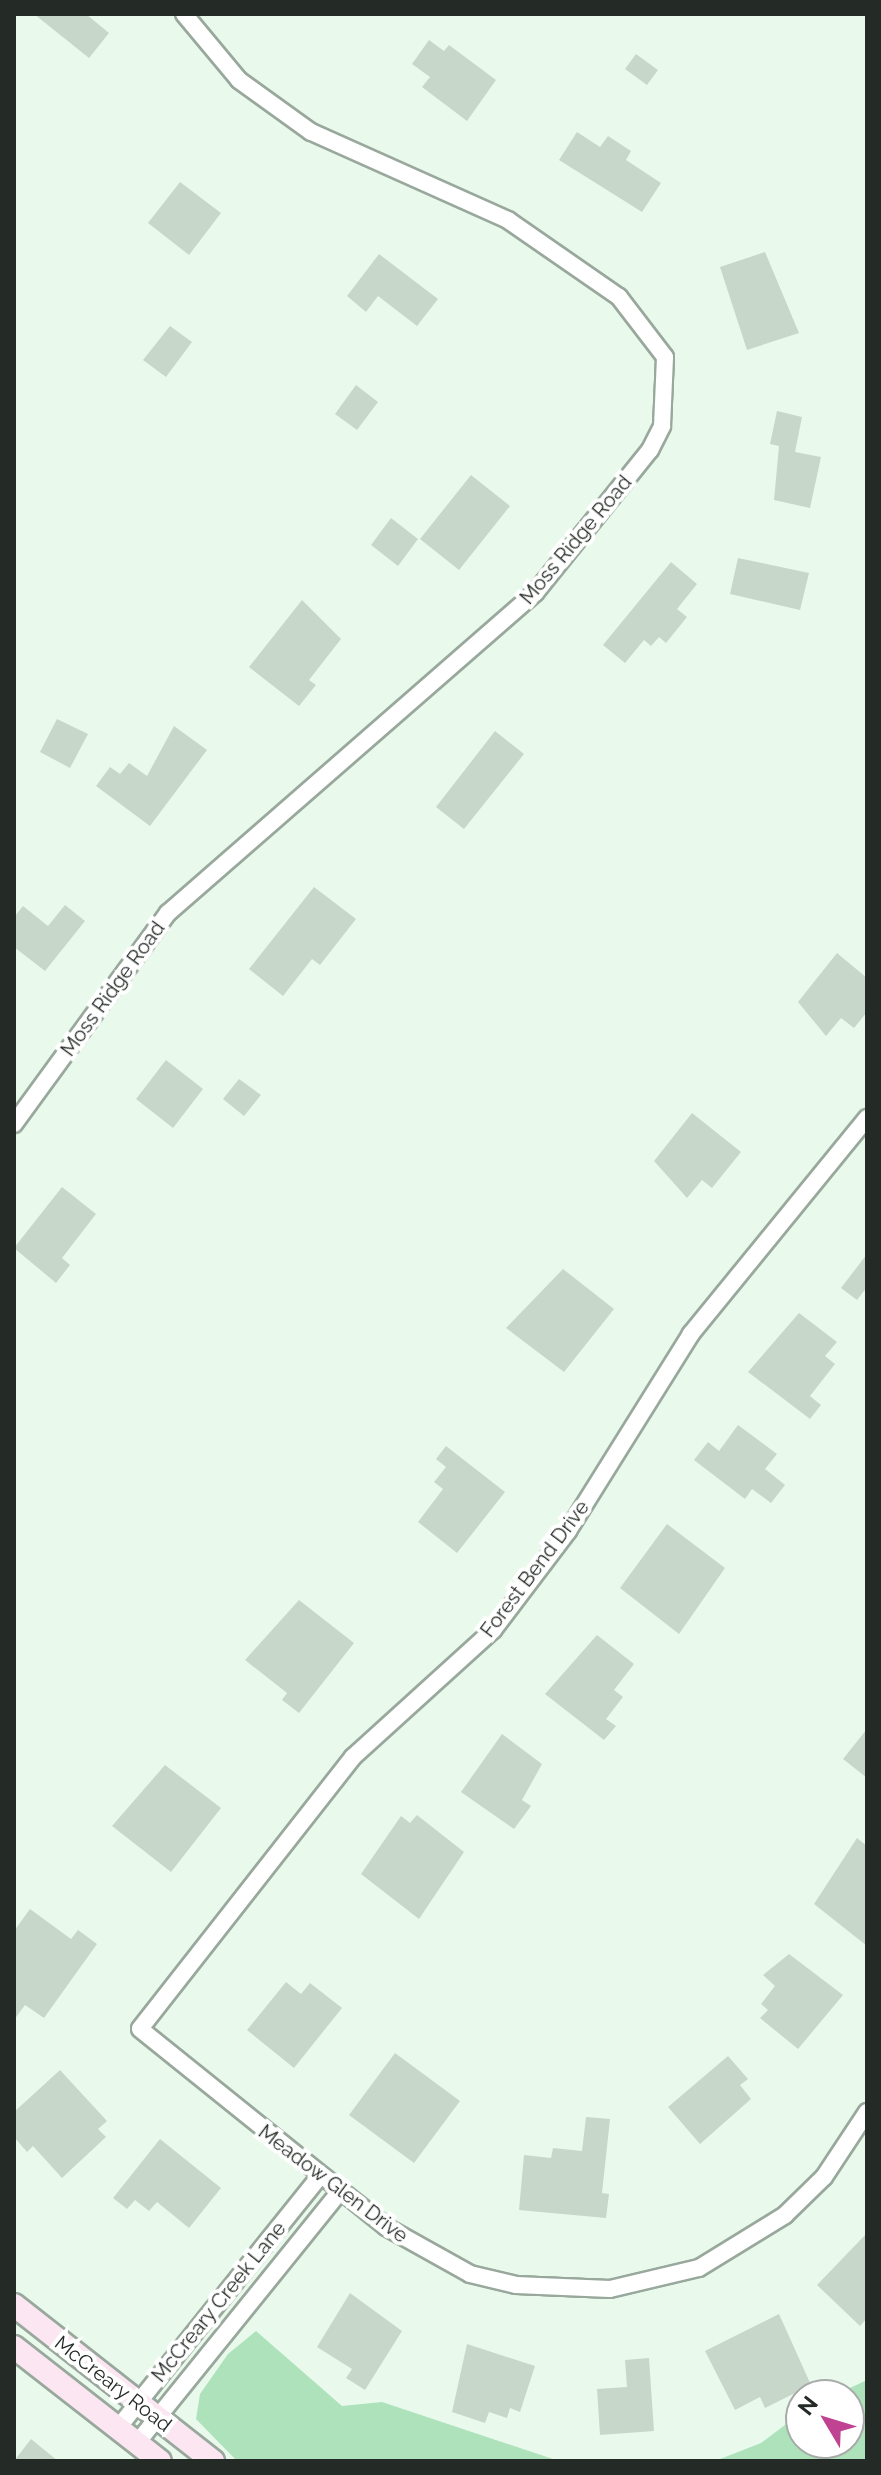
<!DOCTYPE html>
<html>
<head>
<meta charset="utf-8">
<style>
  body { margin:0 }
  #map { position:relative; width:881px; height:2475px; overflow:hidden; background:#e9faed; font-family:Raleway,sans-serif }
  div>[style] { position:absolute }
  [style*='--x'] { left:calc(var(--x)*1px); top:calc(var(--y)*1px); width:calc(var(--w)*1px); rotate:calc(var(--a)*1deg) }
  .green>* { inset:0; background:#ade2ba }
  .building>* { inset:0; background:#c7d8cb }
  .roads { filter:drop-shadow(2px 0 #99a89c) drop-shadow(-2px 0 #99a89c) drop-shadow(0 2px #99a89c) drop-shadow(0 -2px #99a89c) }
  .minor>* { height:16px; margin:-8px; padding:0 8px; transform-origin:8px; border-radius:8px; background:#fff }
  .secondary>* { height:22px; margin:-11px; padding:0 11px; transform-origin:11px; border-radius:11px; background:#fbe6f2 }
  span { translate:-50% -50%; white-space:nowrap; text-align:center; line-height:1.15; -webkit-text-stroke:8px #fff; paint-order:stroke }
  .street-label { font-size:20px; color:#242a25 }
  .frame { position:absolute; inset:0; border:16px solid #242a25; pointer-events:none }
  .north { position:absolute; left:785px; top:2379px; width:80px; height:80px; box-sizing:border-box; background:#fff; border:2px solid #a7aaa8; border-radius:50%; rotate:308deg; font-size:22px; font-weight:700; line-height:32px; text-align:center; color:#242a25 }
  .north::after { content:''; display:block; margin:auto; width:28px; height:36px; background:#c04392; clip-path:polygon(50% 0,100% 100%,50% 72%,0 100%) }
</style>
</head>
<body>
<div id="map">
  <div class="green">
    <i style="clip-path:polygon(256px 2331px,342px 2406px,382px 2402px,559px 2461px,237px 2461px,196px 2419px,200px 2394px,228px 2354px)"></i>
    <i style="clip-path:polygon(867px 2380px,867px 2461px,715px 2461px,761px 2443px,801px 2413px,801px 2443px,849px 2443px,849px 2395px,835px 2395px)"></i>
  </div>
  <div class="building">
    <i style="clip-path:polygon(34px 14px,86px 14px,109px 33px,89px 58px)"></i>
    <i style="clip-path:polygon(429px 40px,444px 51px,449px 45px,496px 80px,467px 121px,422px 87px,430px 77px,412px 64px)"></i>
    <i style="clip-path:polygon(636px 54px,658px 70px,647px 85px,625px 69px)"></i>
    <i style="clip-path:polygon(577px 132px,600px 147px,608px 136px,631px 151px,626px 160px,661px 183px,642px 212px,559px 160px)"></i>
    <i style="clip-path:polygon(180px 182px,221px 213px,189px 255px,148px 223px)"></i>
    <i style="clip-path:polygon(765px 252px,799px 333px,747px 350px,720px 267px)"></i>
    <i style="clip-path:polygon(379px 254px,438px 299px,417px 326px,378px 296px,366px 312px,347px 296px)"></i>
    <i style="clip-path:polygon(170px 326px,192px 342px,166px 377px,143px 360px)"></i>
    <i style="clip-path:polygon(356px 385px,378px 402px,357px 430px,335px 414px)"></i>
    <i style="clip-path:polygon(777px 411px,802px 417px,795px 452px,821px 457px,810px 508px,774px 500px,779px 446px,770px 444px)"></i>
    <i style="clip-path:polygon(471px 475px,510px 506px,459px 570px,420px 539px)"></i>
    <i style="clip-path:polygon(391px 518px,418px 539px,398px 566px,371px 545px)"></i>
    <i style="clip-path:polygon(738px 558px,809px 573px,800px 610px,730px 594px)"></i>
    <i style="clip-path:polygon(671px 562px,697px 584px,677px 609px,687px 617px,666px 643px,659px 637px,651px 646px,644px 640px,625px 663px,603px 645px)"></i>
    <i style="clip-path:polygon(302px 600px,341px 639px,309px 680px,316px 685px,299px 706px,249px 667px)"></i>
    <i style="clip-path:polygon(57px 719px,88px 734px,70px 768px,40px 752px)"></i>
    <i style="clip-path:polygon(174px 726px,207px 750px,150px 826px,96px 786px,110px 767px,120px 774px,129px 763px,147px 776px)"></i>
    <i style="clip-path:polygon(495px 731px,524px 754px,464px 829px,436px 807px)"></i>
    <i style="clip-path:polygon(314px 887px,356px 919px,320px 965px,312px 959px,283px 996px,249px 969px)"></i>
    <i style="clip-path:polygon(65px 905px,85px 921px,45px 971px,14px 947px,14px 917px,23px 906px,48px 926px)"></i>
    <i style="clip-path:polygon(837px 953px,867px 978px,867px 1012px,854px 1028px,841px 1018px,826px 1036px,798px 1002px)"></i>
    <i style="clip-path:polygon(166px 1060px,203px 1089px,173px 1128px,136px 1099px)"></i>
    <i style="clip-path:polygon(239px 1079px,261px 1095px,244px 1116px,223px 1099px)"></i>
    <i style="clip-path:polygon(692px 1113px,741px 1152px,712px 1188px,702px 1180px,687px 1198px,654px 1161px)"></i>
    <i style="clip-path:polygon(62px 1187px,96px 1214px,62px 1258px,70px 1265px,56px 1283px,14px 1248px)"></i>
    <i style="clip-path:polygon(867px 1254px,867px 1287px,857px 1300px,841px 1288px)"></i>
    <i style="clip-path:polygon(563px 1269px,614px 1309px,564px 1372px,506px 1328px)"></i>
    <i style="clip-path:polygon(799px 1313px,837px 1342px,825px 1356px,835px 1364px,810px 1396px,821px 1405px,810px 1419px,748px 1372px)"></i>
    <i style="clip-path:polygon(738px 1425px,777px 1454px,765px 1469px,785px 1485px,771px 1503px,752px 1489px,745px 1499px,694px 1460px,708px 1442px,719px 1451px)"></i>
    <i style="clip-path:polygon(446px 1446px,505px 1492px,457px 1553px,418px 1522px,443px 1489px,434px 1482px,446px 1467px,436px 1459px)"></i>
    <i style="clip-path:polygon(667px 1524px,725px 1568px,679px 1634px,620px 1588px)"></i>
    <i style="clip-path:polygon(299px 1600px,354px 1643px,299px 1713px,282px 1700px,287px 1693px,245px 1660px)"></i>
    <i style="clip-path:polygon(597px 1635px,634px 1664px,614px 1690px,623px 1697px,606px 1719px,616px 1726px,604px 1740px,545px 1694px)"></i>
    <i style="clip-path:polygon(867px 1729px,867px 1778px,843px 1759px)"></i>
    <i style="clip-path:polygon(502px 1734px,542px 1764px,522px 1800px,531px 1806px,514px 1829px,461px 1792px)"></i>
    <i style="clip-path:polygon(165px 1765px,221px 1808px,171px 1872px,112px 1826px)"></i>
    <i style="clip-path:polygon(417px 1815px,464px 1852px,419px 1919px,361px 1874px,401px 1816px,410px 1823px)"></i>
    <i style="clip-path:polygon(857px 1838px,867px 1846px,867px 1946px,814px 1904px)"></i>
    <i style="clip-path:polygon(30px 1909px,71px 1939px,78px 1930px,97px 1944px,44px 2018px,25px 2005px,14px 2020px,14px 1931px)"></i>
    <i style="clip-path:polygon(789px 1954px,843px 1995px,798px 2049px,760px 2018px,768px 2010px,761px 2004px,775px 1986px,763px 1975px)"></i>
    <i style="clip-path:polygon(286px 1982px,301px 1994px,310px 1983px,342px 2008px,294px 2068px,247px 2030px)"></i>
    <i style="clip-path:polygon(395px 2053px,460px 2101px,414px 2163px,349px 2115px)"></i>
    <i style="clip-path:polygon(728px 2056px,748px 2079px,740px 2085px,751px 2099px,700px 2144px,668px 2107px)"></i>
    <i style="clip-path:polygon(60px 2070px,107px 2121px,98px 2129px,106px 2137px,62px 2178px,33px 2146px,27px 2152px,14px 2137px,14px 2112px)"></i>
    <i style="clip-path:polygon(586px 2117px,610px 2119px,602px 2193px,609px 2194px,606px 2218px,519px 2210px,524px 2155px,551px 2158px,553px 2148px,582px 2151px)"></i>
    <i style="clip-path:polygon(160px 2139px,221px 2188px,189px 2228px,157px 2202px,149px 2211px,135px 2200px,127px 2209px,113px 2198px)"></i>
    <i style="clip-path:polygon(867px 2233px,867px 2318px,860px 2326px,817px 2285px)"></i>
    <i style="clip-path:polygon(350px 2293px,402px 2331px,365px 2390px,346px 2378px,352px 2369px,317px 2347px)"></i>
    <i style="clip-path:polygon(779px 2314px,811px 2385px,765px 2408px,760px 2397px,735px 2410px,705px 2351px)"></i>
    <i style="clip-path:polygon(467px 2344px,535px 2366px,520px 2412px,510px 2408px,507px 2418px,489px 2412px,485px 2423px,452px 2412px)"></i>
    <i style="clip-path:polygon(649px 2358px,654px 2431px,600px 2435px,597px 2389px,627px 2387px,625px 2360px)"></i>
    <i style="clip-path:polygon(31px 2439px,58px 2461px,14px 2461px)"></i>
  </div>
  <div class="roads">
    <div class="minor">
      <i style="--x:867;--y:1118;--w:279;--a:129.2"></i>
      <i style="--x:691;--y:1334;--w:232;--a:122"></i>
      <i style="--x:568;--y:1531;--w:124;--a:127.1"></i>
      <i style="--x:493;--y:1630;--w:189;--a:137.8"></i>
      <i style="--x:353;--y:1757;--w:345;--a:128.1"></i>
      <i style="--x:140;--y:2029;--w:316;--a:38.8"></i>
      <i style="--x:386;--y:2227;--w:96;--a:29.2"></i>
      <i style="--x:470;--y:2274;--w:47;--a:13.4"></i>
      <i style="--x:516;--y:2285;--w:94;--a:2.4"></i>
      <i style="--x:610;--y:2289;--w:91;--a:-13.3"></i>
      <i style="--x:699;--y:2268;--w:101;--a:-31.6"></i>
      <i style="--x:785;--y:2215;--w:54;--a:-44.3"></i>
      <i style="--x:824;--y:2177;--w:78;--a:-56.5"></i>
      <i style="--x:14;--y:1124;--w:261;--a:-53.9"></i>
      <i style="--x:168;--y:913;--w:487;--a:-41.1"></i>
      <i style="--x:535;--y:593;--w:184;--a:-51.2"></i>
      <i style="--x:650;--y:450;--w:27;--a:-63"></i>
      <i style="--x:662;--y:426;--w:69;--a:-87.5"></i>
      <i style="--x:665;--y:357;--w:76;--a:-127.5"></i>
      <i style="--x:619;--y:297;--w:135;--a:-145.3"></i>
      <i style="--x:508;--y:220;--w:216;--a:-155.9"></i>
      <i style="--x:311;--y:132;--w:89;--a:-144.2"></i>
      <i style="--x:239;--y:80;--w:86;--a:-129.8"></i>
      <i style="--x:118;--y:2428;--w:324;--a:-51.3"></i>
      <i style="--x:137;--y:2443;--w:324;--a:-51.1"></i>
    </div>
    <div class="secondary">
      <i style="--x:14;--y:2305;--w:253;--a:38.1"></i>
      <i style="--x:14;--y:2347;--w:185;--a:38"></i>
    </div>
  </div>
  <div class="street-label">
    <span style="left:576px;top:540px;rotate:-50deg">Moss Ridge Road</span>
    <span style="left:113px;top:989px;rotate:-54deg">Moss Ridge Road</span>
    <span style="left:535px;top:1569px;rotate:-53deg">Forest Bend Drive</span>
    <span style="left:333px;top:2184px;rotate:37deg">Meadow Glen Drive</span>
    <span style="left:219px;top:2302px;rotate:-51deg">McCreary Creek Lane</span>
    <span style="left:113px;top:2384px;rotate:38deg">McCreary Road</span>
  </div>
  <div class="frame"></div>
  <div class="north">N</div>
</div>
</body>
</html>
